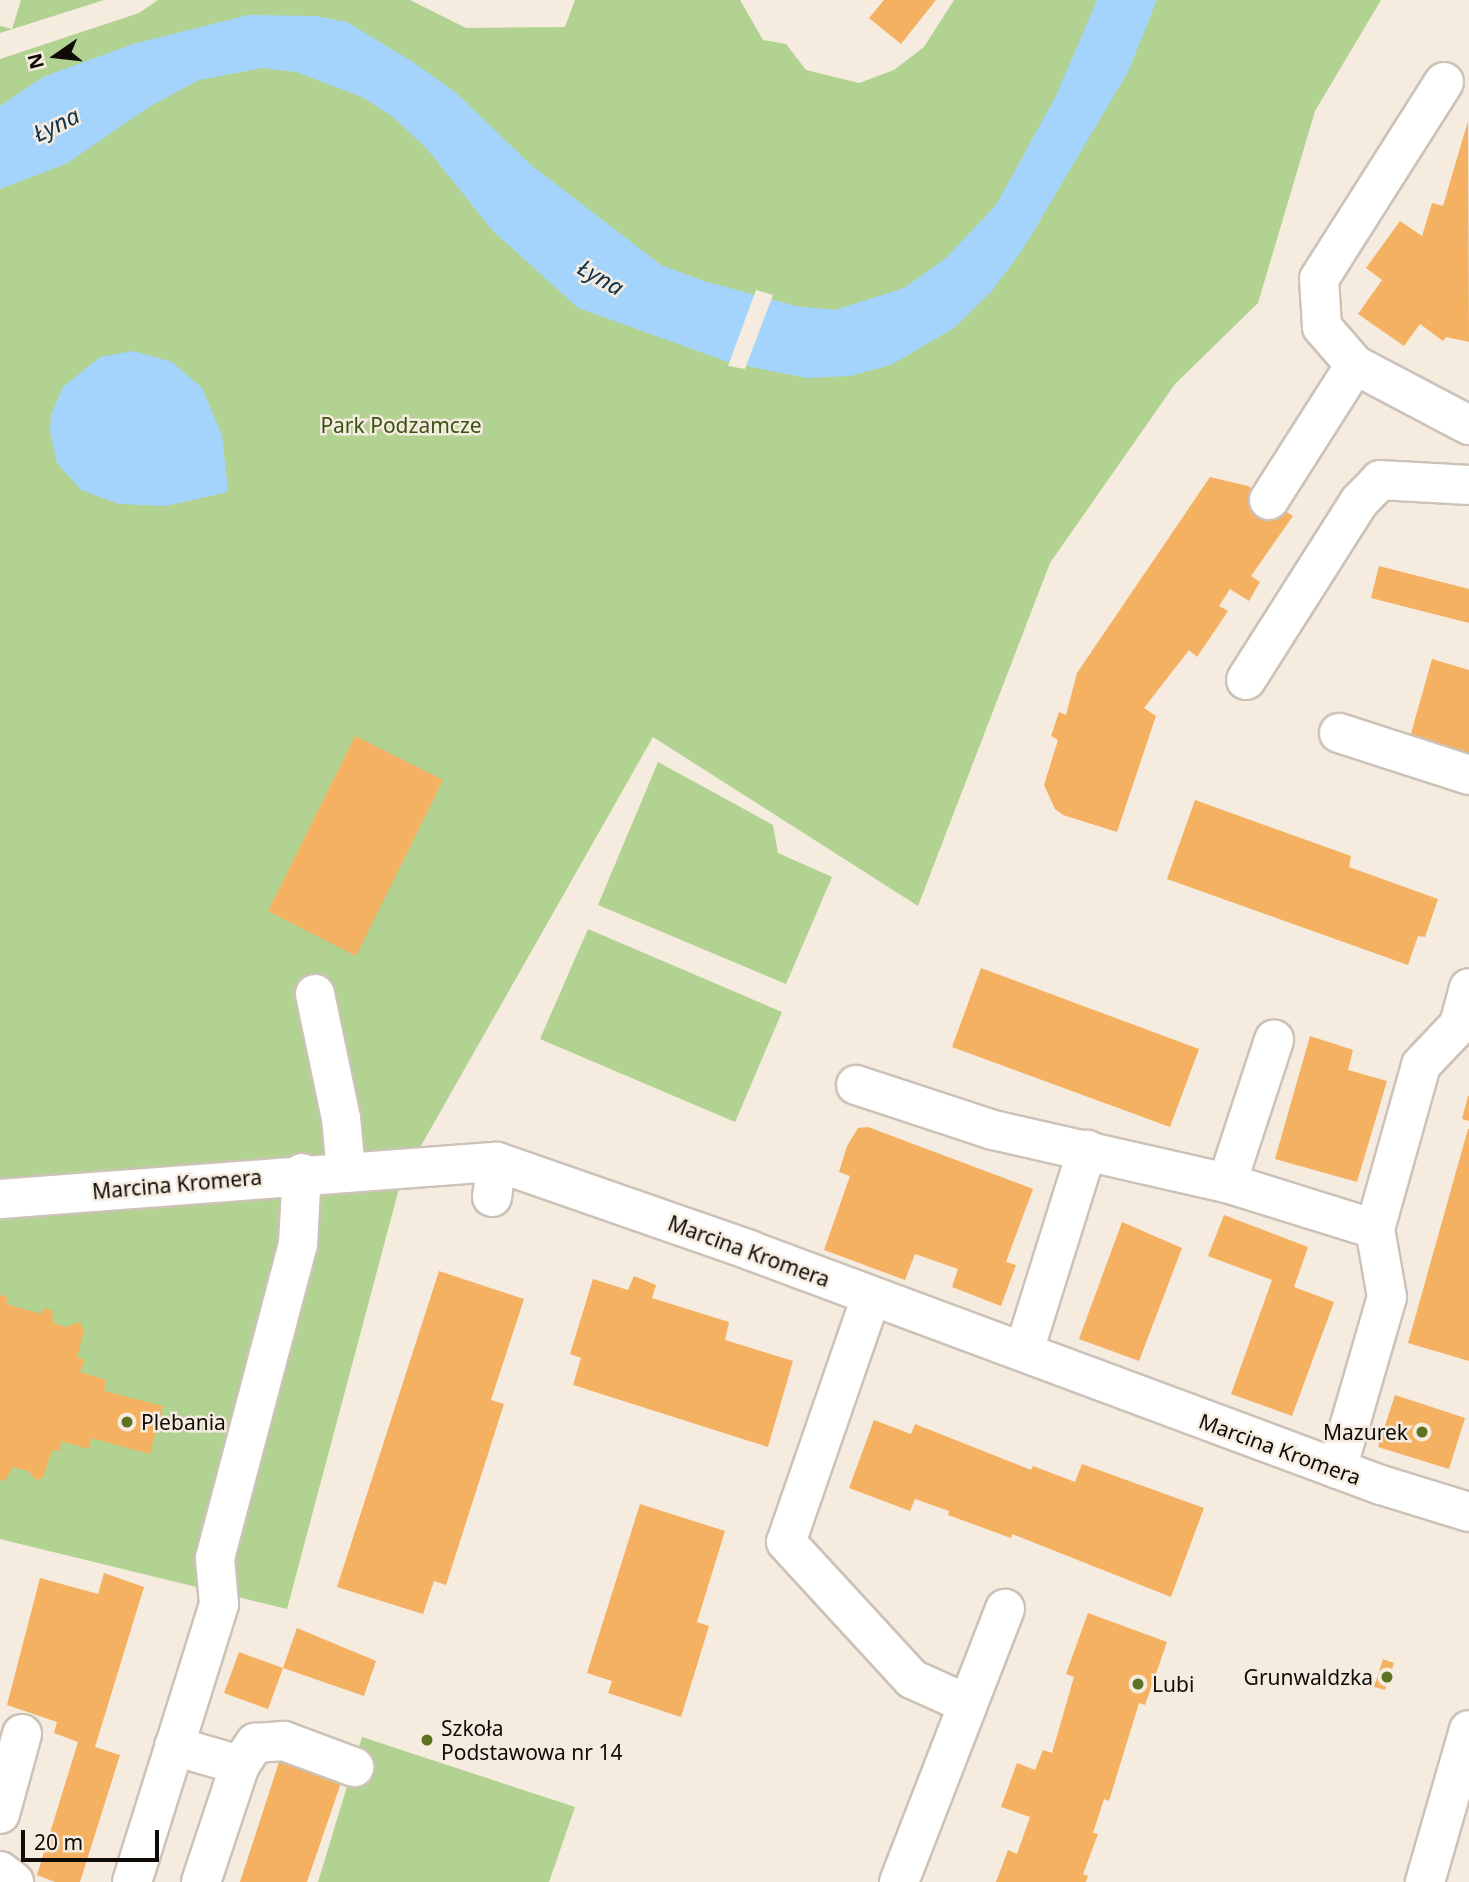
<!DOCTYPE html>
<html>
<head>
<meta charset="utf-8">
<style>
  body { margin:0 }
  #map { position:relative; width:1469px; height:1882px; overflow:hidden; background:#f5ebdf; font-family:"Noto Sans",sans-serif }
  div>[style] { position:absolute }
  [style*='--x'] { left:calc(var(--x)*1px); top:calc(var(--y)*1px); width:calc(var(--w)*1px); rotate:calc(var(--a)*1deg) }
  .green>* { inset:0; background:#b1d290 }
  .water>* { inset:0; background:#a4d4fb }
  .pier>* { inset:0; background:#f5ebdf }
  .building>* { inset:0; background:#f5b162 }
  .roads { filter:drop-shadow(2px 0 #cdc2b7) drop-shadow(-2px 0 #cdc2b7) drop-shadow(0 2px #cdc2b7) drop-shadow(0 -2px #cdc2b7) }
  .minor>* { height:38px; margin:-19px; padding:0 19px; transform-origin:19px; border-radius:19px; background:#fff }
  .dots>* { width:19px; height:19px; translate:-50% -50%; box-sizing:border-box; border:4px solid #f5ebdf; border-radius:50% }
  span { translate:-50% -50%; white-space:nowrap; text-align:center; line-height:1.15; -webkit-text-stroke:5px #f5ebdf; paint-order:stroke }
  .park-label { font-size:21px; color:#385214 }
  .street-label { font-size:21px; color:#0f0c08 }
  .poi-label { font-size:21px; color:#0f0c08 }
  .left { translate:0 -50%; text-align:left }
  .right { translate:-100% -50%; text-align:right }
  .water-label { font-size:23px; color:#0e334c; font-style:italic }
  .north { position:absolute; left:21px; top:21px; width:70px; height:70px; -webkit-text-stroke:5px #f5ebdf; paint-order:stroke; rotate:256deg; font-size:19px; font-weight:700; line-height:28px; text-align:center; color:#0f0c08 }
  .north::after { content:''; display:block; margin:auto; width:24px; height:32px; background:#0f0c08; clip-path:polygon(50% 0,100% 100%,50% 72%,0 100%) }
  .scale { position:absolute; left:21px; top:1830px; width:138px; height:32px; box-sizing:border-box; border:4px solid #0f0c08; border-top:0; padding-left:9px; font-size:21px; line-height:24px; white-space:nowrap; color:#0f0c08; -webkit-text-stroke:5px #f5ebdf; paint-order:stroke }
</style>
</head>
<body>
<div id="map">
  <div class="green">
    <i style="clip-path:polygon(21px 0,104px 0,0 33px,0 26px,12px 29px)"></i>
    <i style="clip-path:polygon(158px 0,410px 0,466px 28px,565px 27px,575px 0,740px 0,763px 40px,786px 44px,806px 70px,859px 83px,894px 70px,924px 47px,954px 0,1381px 0,1315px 111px,1258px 303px,1175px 384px,1050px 563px,918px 906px,653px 737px,401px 1181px,287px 1609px,0 1539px,0 59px,139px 13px)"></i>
    <i style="clip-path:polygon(658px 762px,773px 825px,778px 853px,832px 877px,786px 984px,598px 905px)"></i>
    <i style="clip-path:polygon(588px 929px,782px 1012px,735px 1122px,540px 1039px)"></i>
    <i style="clip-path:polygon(362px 1737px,575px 1807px,549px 1882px,318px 1882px)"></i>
  </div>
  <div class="water">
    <i style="clip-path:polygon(1097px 0,1157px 0,1128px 72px,1023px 249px,990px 293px,954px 328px,891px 365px,850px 376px,806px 378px,728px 362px,578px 308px,492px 230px,427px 149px,393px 117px,362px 97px,296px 72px,262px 68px,199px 80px,149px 107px,66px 164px,0 189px,0 106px,43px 77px,133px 44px,248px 15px,315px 16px,347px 22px,413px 62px,454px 91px,530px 164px,661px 265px,704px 281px,796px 306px,835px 310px,904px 288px,946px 258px,996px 205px,1056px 96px)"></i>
    <i style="clip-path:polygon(133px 351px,172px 362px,202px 388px,222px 435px,228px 492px,166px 506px,119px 504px,81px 490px,57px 463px,50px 432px,51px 415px,63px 387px,100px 357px)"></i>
  </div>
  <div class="pier">
    <i style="clip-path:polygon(756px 290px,773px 295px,745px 369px,728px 366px)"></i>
  </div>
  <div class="building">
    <i style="clip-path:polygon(884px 0,936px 0,901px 44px,869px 18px)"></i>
    <i style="clip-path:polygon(1468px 121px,1469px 342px,1446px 337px,1443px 341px,1420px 324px,1404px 346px,1358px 314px,1382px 280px,1366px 268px,1400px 221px,1422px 236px,1432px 203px,1443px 206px)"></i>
    <i style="clip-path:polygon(1210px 477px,1248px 486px,1293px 516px,1251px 576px,1260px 582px,1249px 601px,1230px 589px,1219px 606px,1228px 611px,1197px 657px,1189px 650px,1144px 708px,1156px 716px,1117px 832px,1063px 815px,1055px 809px,1044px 785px,1058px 740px,1051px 736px,1059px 712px,1066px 715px,1077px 673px)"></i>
    <i style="clip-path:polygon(1379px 566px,1469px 589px,1469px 623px,1371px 598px)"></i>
    <i style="clip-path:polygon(1432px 659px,1469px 670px,1469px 755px,1410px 737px)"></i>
    <i style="clip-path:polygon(355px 736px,443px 780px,356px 956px,268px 911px)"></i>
    <i style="clip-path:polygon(1195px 800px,1351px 856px,1349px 867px,1438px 899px,1425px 937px,1418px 936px,1408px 965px,1167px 879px)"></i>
    <i style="clip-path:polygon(981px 968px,1199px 1049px,1170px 1127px,952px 1047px)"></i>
    <i style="clip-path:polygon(1310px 1036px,1353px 1050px,1348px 1070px,1387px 1081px,1357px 1182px,1275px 1159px)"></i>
    <i style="clip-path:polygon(1468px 1096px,1469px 1096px,1469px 1121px,1462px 1119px)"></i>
    <i style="clip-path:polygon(868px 1127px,1033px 1189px,1006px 1262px,1016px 1265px,1001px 1306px,952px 1287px,958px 1269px,915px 1254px,905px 1280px,824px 1250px,850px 1176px,839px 1172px,847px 1146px,858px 1128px)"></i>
    <i style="clip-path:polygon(1468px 1129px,1469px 1129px,1469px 1361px,1408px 1343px)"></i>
    <i style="clip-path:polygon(1224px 1215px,1308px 1247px,1294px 1287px,1334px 1302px,1292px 1416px,1231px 1394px,1272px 1280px,1208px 1256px)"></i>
    <i style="clip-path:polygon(1122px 1222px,1182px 1248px,1139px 1361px,1079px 1339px)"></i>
    <i style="clip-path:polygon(439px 1271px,524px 1299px,491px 1400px,504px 1404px,446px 1585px,434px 1581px,423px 1614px,337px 1587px)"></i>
    <i style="clip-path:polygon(634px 1276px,656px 1285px,652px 1298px,729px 1322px,725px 1340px,793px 1361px,768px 1447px,573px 1385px,581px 1358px,570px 1354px,593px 1279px,628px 1290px)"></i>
    <i style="clip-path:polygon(0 1295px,8px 1297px,6px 1304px,41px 1314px,44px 1308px,52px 1310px,53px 1323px,66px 1327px,80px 1322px,84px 1331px,77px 1357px,85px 1360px,80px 1372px,106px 1380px,104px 1391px,163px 1406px,150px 1454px,91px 1438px,89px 1449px,61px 1441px,60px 1451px,52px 1450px,43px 1478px,36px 1480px,28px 1471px,13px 1467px,5px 1481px,0 1480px)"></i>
    <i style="clip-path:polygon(1395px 1395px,1465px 1418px,1449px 1469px,1378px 1447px)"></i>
    <i style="clip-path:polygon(874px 1420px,911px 1434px,915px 1424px,1031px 1470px,1033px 1466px,1075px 1482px,1082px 1464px,1204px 1508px,1171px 1597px,1012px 1534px,1011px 1538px,948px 1515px,949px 1511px,915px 1499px,910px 1511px,849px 1488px)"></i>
    <i style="clip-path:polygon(640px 1504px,725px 1531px,697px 1622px,709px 1626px,681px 1717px,608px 1693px,612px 1681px,587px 1673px)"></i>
    <i style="clip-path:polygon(104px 1573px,144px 1587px,95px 1747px,120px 1755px,80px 1882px,55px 1882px,37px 1875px,78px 1742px,54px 1733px,57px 1722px,7px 1705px,40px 1578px,98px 1594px)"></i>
    <i style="clip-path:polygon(1088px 1613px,1167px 1642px,1145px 1705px,1139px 1703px,1109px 1801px,1104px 1799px,1093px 1833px,1098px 1834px,1083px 1874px,1088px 1876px,1086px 1882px,996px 1882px,1008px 1850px,1017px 1854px,1030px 1817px,1001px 1807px,1017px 1763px,1035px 1770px,1043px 1750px,1052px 1753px,1074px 1677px,1066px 1674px)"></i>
    <i style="clip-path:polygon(297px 1628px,376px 1661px,364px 1696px,283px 1668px)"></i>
    <i style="clip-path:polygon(239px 1652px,283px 1668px,268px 1709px,224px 1693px)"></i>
    <i style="clip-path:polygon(1383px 1659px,1394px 1663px,1385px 1690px,1374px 1687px)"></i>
    <i style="clip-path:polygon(279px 1762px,341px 1783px,307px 1882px,240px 1882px)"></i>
  </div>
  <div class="roads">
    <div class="minor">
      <i style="--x:1444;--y:82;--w:233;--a:122.4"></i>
      <i style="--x:1319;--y:279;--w:48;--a:86.4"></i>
      <i style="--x:1322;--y:327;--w:50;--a:49"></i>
      <i style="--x:1355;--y:365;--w:129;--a:27.8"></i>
      <i style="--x:1269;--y:500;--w:160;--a:-57.5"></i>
      <i style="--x:1246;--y:680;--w:211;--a:-57.6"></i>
      <i style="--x:1359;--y:502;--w:30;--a:-46"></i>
      <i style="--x:1380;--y:480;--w:89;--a:3.2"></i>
      <i style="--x:1339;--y:733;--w:137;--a:17.9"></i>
      <i style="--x:315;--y:994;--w:127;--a:78.2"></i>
      <i style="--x:341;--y:1118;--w:53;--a:84.6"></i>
      <i style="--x:856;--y:1085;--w:144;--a:18.2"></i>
      <i style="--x:993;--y:1130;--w:240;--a:12.8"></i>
      <i style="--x:1227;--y:1183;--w:155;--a:17.3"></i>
      <i style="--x:1227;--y:1183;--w:151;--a:-71.8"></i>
      <i style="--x:492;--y:1197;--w:35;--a:-82"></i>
      <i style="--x:0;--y:1199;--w:498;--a:-4.3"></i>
      <i style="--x:497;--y:1162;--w:267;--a:19.2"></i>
      <i style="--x:749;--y:1250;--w:674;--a:20.4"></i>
      <i style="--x:1381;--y:1485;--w:92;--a:17.1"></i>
      <i style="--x:871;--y:1297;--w:259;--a:109.1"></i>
      <i style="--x:786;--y:1542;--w:186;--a:47.4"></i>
      <i style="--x:912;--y:1679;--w:60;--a:24.4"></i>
      <i style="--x:1024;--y:1351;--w:211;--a:-72.6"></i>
      <i style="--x:1337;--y:1469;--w:179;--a:-73.8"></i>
      <i style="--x:1387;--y:1297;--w:69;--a:-100"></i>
      <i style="--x:1375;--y:1229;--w:170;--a:-74.3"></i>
      <i style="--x:1421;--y:1065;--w:55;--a:-46.5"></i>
      <i style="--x:1459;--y:1025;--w:38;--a:-75"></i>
      <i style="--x:174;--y:1746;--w:69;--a:16.1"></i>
      <i style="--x:0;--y:1814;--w:83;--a:-74.6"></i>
      <i style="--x:0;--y:1871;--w:18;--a:38"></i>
      <i style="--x:132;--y:1882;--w:291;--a:-72.6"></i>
      <i style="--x:219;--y:1604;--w:46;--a:-95"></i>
      <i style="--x:215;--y:1558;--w:325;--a:-75.2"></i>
      <i style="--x:298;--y:1244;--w:71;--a:-86.8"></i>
      <i style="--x:201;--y:1882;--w:123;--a:-71.6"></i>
      <i style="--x:240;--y:1765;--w:27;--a:-56"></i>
      <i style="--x:255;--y:1743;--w:29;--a:-4"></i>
      <i style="--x:284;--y:1741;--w:75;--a:20.4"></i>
      <i style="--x:899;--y:1882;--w:293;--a:-68.8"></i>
      <i style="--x:1425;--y:1882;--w:158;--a:-73.9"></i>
    </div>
  </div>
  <div class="dots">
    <i style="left:127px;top:1422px;background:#5d7222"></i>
    <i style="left:1422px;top:1432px;background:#5d7222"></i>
    <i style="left:1387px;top:1677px;background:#5d7222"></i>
    <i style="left:1138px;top:1684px;background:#5d7222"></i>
    <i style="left:427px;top:1740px;background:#5d7222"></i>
  </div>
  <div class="park-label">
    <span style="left:401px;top:425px">Park Podzamcze</span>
  </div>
  <div class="street-label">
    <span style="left:177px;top:1184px;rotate:-5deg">Marcina Kromera</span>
    <span style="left:749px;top:1251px;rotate:20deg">Marcina Kromera</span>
    <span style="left:1280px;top:1449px;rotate:20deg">Marcina Kromera</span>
  </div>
  <div class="poi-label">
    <span class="left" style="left:141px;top:1422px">Plebania</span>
    <span class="right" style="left:1408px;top:1432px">Mazurek</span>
    <span class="right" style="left:1373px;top:1677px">Grunwaldzka</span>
    <span class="left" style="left:1152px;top:1684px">Lubi</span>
    <span class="left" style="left:441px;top:1740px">Szkoła<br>Podstawowa nr 14</span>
  </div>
  <div class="water-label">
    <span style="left:56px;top:124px;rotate:-26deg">Łyna</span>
    <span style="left:601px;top:277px;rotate:30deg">Łyna</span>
  </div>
  <div class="north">N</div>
  <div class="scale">20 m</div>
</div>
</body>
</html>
